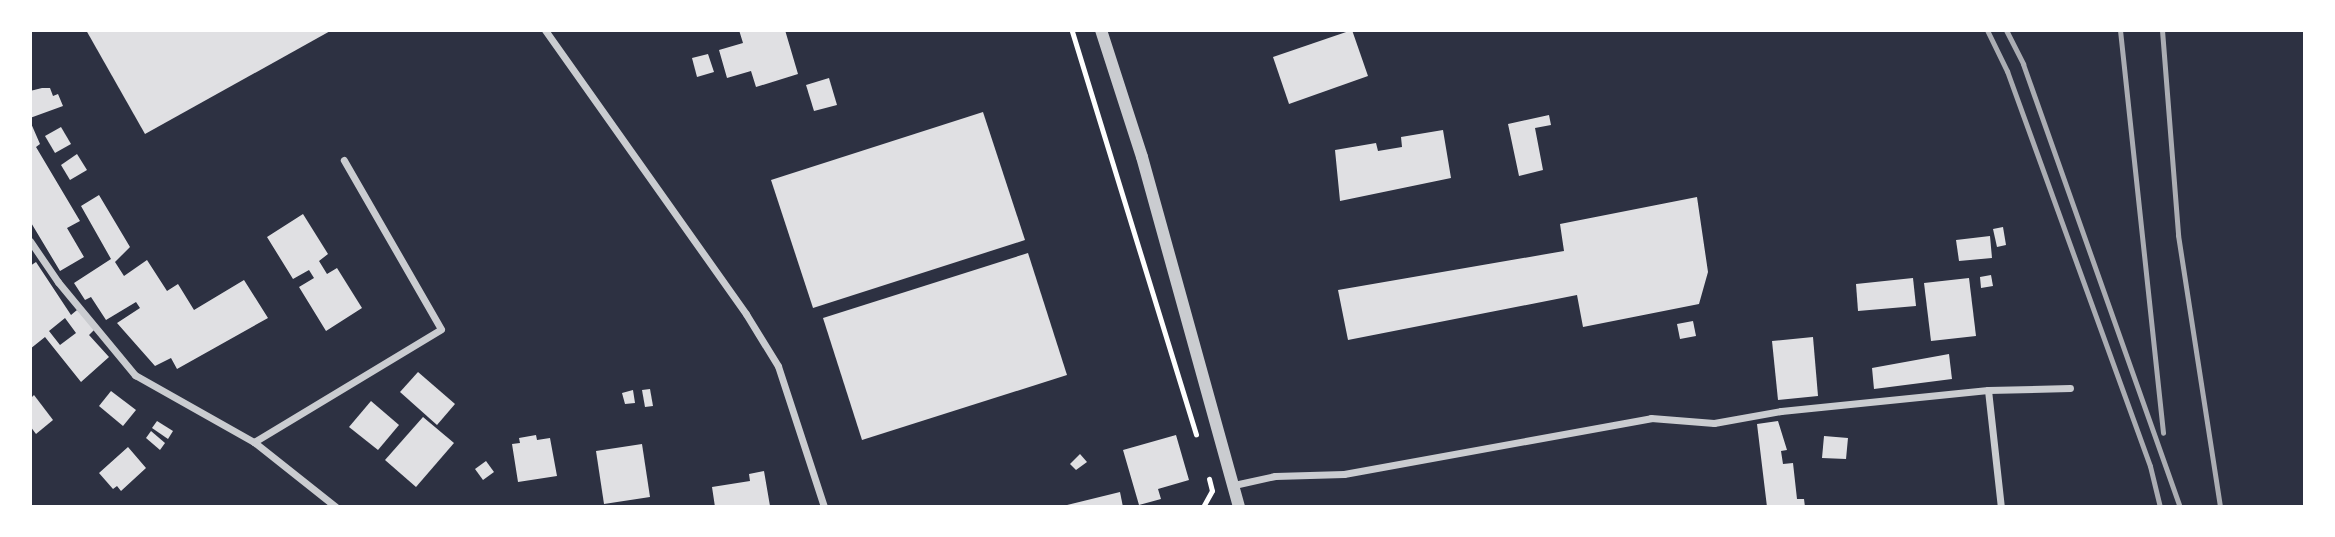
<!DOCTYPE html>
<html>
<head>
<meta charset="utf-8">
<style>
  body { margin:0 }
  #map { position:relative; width:2335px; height:537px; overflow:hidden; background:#2d3142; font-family:Jost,sans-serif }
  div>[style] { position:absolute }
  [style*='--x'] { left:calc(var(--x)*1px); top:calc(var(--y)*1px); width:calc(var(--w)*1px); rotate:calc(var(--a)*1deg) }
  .building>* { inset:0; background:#e0e0e3 }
  .path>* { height:4.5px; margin:-2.25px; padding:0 2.25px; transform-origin:2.25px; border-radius:2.25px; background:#fff }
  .minor>* { height:7px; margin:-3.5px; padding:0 3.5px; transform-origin:3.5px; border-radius:3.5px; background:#caccd0 }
  .tertiary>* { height:12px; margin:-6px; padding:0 6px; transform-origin:6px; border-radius:6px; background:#caccd0 }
  .rail>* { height:5px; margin:-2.5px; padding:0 2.5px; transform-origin:2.5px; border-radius:2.5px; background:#abadb3 }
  span { translate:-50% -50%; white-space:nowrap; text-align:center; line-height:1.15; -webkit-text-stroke:6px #fff; paint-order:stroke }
  .frame { position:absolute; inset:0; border:32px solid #fff; pointer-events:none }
</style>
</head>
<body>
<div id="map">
  <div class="building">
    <i style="clip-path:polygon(86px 30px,332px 30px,145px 134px)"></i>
    <i style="clip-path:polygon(739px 30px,785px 30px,798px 74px,756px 87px,751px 71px,727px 78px,719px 50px,743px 43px)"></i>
    <i style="clip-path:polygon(1352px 30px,1368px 76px,1289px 104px,1273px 57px)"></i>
    <i style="clip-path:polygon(708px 54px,714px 72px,697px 77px,692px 58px)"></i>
    <i style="clip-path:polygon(829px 78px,837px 105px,814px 111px,806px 85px)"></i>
    <i style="clip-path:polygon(42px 88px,50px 88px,53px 96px,58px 94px,63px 106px,30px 118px,30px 91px)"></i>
    <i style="clip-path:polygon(983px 112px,1025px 240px,813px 308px,771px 180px)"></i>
    <i style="clip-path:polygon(1549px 115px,1551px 125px,1535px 128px,1543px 170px,1519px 176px,1508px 124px)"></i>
    <i style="clip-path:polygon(30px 121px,40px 144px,36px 147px,80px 221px,67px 228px,84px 257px,60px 271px,30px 221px)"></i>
    <i style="clip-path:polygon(61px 127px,71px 144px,55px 153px,45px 136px)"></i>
    <i style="clip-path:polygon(1443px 130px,1451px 178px,1340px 201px,1335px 150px,1376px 143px,1378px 151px,1402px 147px,1401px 137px)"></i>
    <i style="clip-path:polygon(77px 154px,87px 170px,70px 180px,61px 165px)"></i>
    <i style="clip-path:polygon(99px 195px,130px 247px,115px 262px,124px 276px,147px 260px,167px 291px,178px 284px,194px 310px,244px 280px,268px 318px,177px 369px,171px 358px,155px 366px,117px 323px,140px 308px,136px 302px,106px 320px,91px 297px,85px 300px,74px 283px,111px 259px,81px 206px)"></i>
    <i style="clip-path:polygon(1697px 197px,1708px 272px,1699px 304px,1583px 327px,1577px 295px,1348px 340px,1338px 290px,1564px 251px,1560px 224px)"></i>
    <i style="clip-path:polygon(303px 214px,328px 254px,319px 261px,327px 274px,337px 268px,362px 308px,326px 331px,299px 287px,314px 278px,309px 270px,293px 279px,267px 237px)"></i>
    <i style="clip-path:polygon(2003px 227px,2006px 245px,1997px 247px,1993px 229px)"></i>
    <i style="clip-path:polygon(1990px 236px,1992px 258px,1959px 261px,1956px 240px)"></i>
    <i style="clip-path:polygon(1028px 253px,1067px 375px,862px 440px,823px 318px)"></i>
    <i style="clip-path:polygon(evenodd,36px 262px,71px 315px,77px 310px,95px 329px,89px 335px,109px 357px,81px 382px,45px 337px,30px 349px,30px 266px,36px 262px,65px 318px,76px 333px,60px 345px,49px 331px,65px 318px)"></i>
    <i style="clip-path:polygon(1991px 275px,1993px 286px,1981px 288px,1980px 277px)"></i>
    <i style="clip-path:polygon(1913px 278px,1916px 306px,1858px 311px,1856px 284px)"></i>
    <i style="clip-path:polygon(1969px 278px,1976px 336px,1931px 341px,1924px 283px)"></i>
    <i style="clip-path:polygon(1693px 321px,1696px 336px,1680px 339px,1677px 324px)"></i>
    <i style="clip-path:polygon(1813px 337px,1818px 396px,1778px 400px,1772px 341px)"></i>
    <i style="clip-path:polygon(1949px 354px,1952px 379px,1874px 389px,1872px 368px)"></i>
    <i style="clip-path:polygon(418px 372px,455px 404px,437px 425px,400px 392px)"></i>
    <i style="clip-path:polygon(650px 389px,653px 406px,645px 407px,642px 390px)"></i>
    <i style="clip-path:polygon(633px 390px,635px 403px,625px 404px,622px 393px)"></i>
    <i style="clip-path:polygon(111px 391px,136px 410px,123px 426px,99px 406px)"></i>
    <i style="clip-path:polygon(34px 395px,53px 420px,36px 434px,30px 426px,30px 399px)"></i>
    <i style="clip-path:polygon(371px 401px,399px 425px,378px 450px,349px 427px)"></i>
    <i style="clip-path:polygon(423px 417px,454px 443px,416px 487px,385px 460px)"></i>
    <i style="clip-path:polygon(157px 421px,173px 431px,168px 439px,152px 428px)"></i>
    <i style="clip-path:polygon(1778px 421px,1787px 450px,1781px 451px,1783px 464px,1793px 463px,1797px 499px,1804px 499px,1805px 507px,1767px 507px,1757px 424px)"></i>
    <i style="clip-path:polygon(151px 431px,165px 443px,160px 450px,146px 438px)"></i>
    <i style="clip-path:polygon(536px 435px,537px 440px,550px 438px,557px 476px,518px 482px,512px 444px,520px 443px,519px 438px)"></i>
    <i style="clip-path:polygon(1176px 435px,1189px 480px,1158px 489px,1161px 499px,1139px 505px,1123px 450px)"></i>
    <i style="clip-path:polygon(1824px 436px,1848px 438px,1846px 459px,1822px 458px)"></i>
    <i style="clip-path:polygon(642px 444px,650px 497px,604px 504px,596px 451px)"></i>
    <i style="clip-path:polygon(128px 447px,146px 468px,121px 491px,117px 486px,113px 489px,99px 473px)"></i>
    <i style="clip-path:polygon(1080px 454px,1087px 462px,1076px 470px,1070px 464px)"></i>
    <i style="clip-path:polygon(486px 461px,494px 472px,483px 480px,475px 469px)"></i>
    <i style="clip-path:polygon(764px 471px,770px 506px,715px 507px,712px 487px,750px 481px,749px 474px)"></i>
    <i style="clip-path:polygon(1120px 492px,1123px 507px,1063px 507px,1063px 506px)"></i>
  </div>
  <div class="path">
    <i style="--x:1072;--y:30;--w:423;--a:72.9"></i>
    <i style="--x:1203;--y:507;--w:18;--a:-61"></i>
    <i style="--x:1212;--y:491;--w:12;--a:-104"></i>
  </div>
  <div class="minor">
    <i style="--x:545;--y:30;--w:348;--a:54.7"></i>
    <i style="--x:746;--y:314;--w:61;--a:58.4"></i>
    <i style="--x:778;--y:366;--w:148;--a:71.9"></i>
    <i style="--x:30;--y:241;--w:50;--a:55.7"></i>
    <i style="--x:58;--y:282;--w:121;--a:50.4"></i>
    <i style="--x:135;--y:375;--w:137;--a:29.4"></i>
    <i style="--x:254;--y:442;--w:105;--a:38.4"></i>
    <i style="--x:1988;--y:390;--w:118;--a:83.7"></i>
    <i style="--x:254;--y:442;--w:218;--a:-31.1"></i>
    <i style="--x:441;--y:329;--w:195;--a:-119.9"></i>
    <i style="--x:1234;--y:485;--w:42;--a:-12.4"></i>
    <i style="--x:1275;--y:476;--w:69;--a:-1.7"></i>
    <i style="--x:1344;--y:474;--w:312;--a:-10.3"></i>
    <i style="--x:1651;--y:418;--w:63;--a:4.5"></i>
    <i style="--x:1714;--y:423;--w:68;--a:-10.2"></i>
    <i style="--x:1781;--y:411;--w:208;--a:-5.8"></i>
    <i style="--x:1988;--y:390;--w:82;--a:-1.4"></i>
  </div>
  <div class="tertiary">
    <i style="--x:1101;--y:30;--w:133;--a:72.1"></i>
    <i style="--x:1142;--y:157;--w:363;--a:74.5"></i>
  </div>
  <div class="rail">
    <i style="--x:1987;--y:30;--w:46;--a:64"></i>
    <i style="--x:2007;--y:71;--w:420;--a:70.1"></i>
    <i style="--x:2150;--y:466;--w:42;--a:76.3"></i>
    <i style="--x:2006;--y:30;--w:38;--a:63"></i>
    <i style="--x:2023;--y:64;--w:470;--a:70.5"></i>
    <i style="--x:2120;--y:30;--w:405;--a:83.9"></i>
    <i style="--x:2162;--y:30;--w:206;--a:85.5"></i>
    <i style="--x:2178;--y:235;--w:275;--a:81.2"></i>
  </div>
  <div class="frame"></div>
</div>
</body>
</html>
